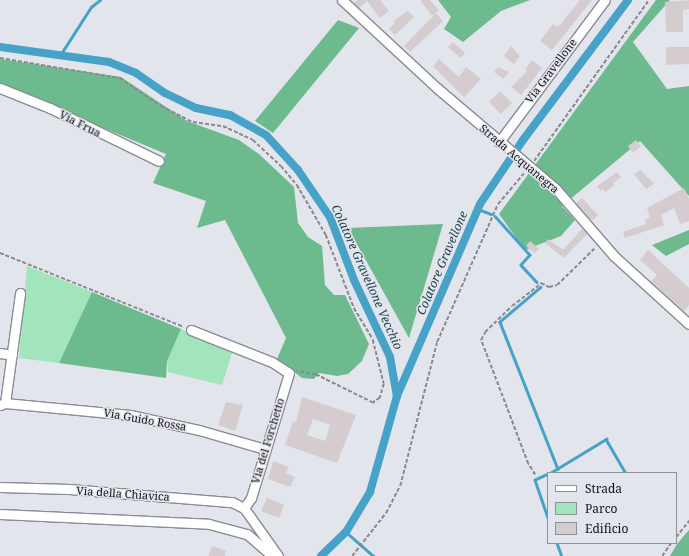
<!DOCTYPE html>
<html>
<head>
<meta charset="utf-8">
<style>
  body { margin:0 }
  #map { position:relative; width:689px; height:556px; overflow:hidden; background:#e2e5ec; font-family:"Noto Serif",serif }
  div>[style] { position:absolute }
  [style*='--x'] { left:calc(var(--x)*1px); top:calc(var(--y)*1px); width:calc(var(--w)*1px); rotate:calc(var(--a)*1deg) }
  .green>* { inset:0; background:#a2e4bc }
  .forest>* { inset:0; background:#6cba8d }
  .stream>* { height:2.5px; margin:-1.25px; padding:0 1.25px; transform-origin:1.25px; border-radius:1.25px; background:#47a2c8 }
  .canal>* { height:8px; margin:-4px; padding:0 4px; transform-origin:4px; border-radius:4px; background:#47a2c8 }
  .building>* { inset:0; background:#d5cccf }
  .path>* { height:1.5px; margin-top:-0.75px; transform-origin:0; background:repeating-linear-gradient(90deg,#888a8f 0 4px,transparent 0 6px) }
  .roads { filter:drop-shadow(1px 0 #898c93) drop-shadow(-1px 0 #898c93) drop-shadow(0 1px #898c93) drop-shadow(0 -1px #898c93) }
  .street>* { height:9px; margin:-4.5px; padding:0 4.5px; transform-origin:4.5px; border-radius:4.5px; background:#fff }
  span { translate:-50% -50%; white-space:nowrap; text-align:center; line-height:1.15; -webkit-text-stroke:3px #e2e5ec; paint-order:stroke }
  .street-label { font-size:11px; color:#111214 }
  .water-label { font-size:12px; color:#173f4f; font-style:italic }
  .legend { position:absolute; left:547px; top:472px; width:130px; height:72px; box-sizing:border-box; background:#e2e5ec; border:1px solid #8e9196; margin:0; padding:5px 7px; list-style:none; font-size:12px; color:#111214 }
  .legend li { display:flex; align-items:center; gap:8px; height:20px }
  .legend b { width:20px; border:1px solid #8e9196 }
</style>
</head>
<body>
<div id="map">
  <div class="green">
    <i style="clip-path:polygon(27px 266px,92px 292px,59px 363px,19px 358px)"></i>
    <i style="clip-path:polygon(181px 329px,232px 353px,222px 385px,168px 372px,167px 361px)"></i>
  </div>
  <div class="forest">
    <i style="clip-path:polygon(438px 0,530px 0,501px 11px,463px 42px,444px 29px,451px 17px)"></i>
    <i style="clip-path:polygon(656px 0,670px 0,633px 42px,667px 89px,689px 86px,689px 196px,640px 141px,562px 206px,575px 220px,561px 236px,525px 250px,499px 214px)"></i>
    <i style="clip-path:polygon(338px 20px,359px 28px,273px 133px,255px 121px)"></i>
    <i style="clip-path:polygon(0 59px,121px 77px,187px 121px,239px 140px,259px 154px,294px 187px,298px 223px,308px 237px,322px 246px,325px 285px,334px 295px,345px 295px,369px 344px,362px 361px,348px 374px,337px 376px,319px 373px,314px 379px,302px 378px,277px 359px,286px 338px,225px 220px,197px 228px,206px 201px,153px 183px,166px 154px,0 85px)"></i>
    <i style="clip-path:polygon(443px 224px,409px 338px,348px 228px)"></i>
    <i style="clip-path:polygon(689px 230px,689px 244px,666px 256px,652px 245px)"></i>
    <i style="clip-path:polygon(92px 292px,181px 329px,167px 361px,166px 378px,59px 363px)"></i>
    <i style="clip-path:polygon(689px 530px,689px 556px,670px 556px,677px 544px)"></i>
  </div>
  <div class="stream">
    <i style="--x:59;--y:57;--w:59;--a:-57.4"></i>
    <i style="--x:91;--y:7;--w:11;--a:-38"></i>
    <i style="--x:478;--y:209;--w:14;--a:21"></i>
    <i style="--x:495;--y:216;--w:52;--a:48.1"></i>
    <i style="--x:530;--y:255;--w:13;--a:132"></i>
    <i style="--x:521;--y:265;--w:23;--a:47"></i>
    <i style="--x:541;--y:287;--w:54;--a:139.5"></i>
    <i style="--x:500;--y:322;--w:158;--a:68.5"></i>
    <i style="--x:550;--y:473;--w:66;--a:-31.3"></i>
    <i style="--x:606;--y:439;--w:39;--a:60"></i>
    <i style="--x:548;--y:474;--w:14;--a:155"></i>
    <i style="--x:535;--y:480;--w:39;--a:71"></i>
    <i style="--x:346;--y:532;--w:37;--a:41"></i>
    <i style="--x:557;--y:543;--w:12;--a:70"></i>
  </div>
  <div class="canal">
    <i style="--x:0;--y:47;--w:110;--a:7.8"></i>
    <i style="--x:109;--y:62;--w:29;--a:22"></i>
    <i style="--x:136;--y:73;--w:35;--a:35"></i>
    <i style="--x:165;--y:93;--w:34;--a:26"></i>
    <i style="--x:196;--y:108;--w:35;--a:12"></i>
    <i style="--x:230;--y:115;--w:41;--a:29.1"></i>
    <i style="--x:266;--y:135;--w:47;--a:47.6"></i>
    <i style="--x:298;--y:170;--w:57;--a:55.8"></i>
    <i style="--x:330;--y:217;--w:67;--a:69.1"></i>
    <i style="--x:354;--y:280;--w:85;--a:64.9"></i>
    <i style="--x:390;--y:357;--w:40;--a:80"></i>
    <i style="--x:321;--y:556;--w:35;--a:-44"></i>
    <i style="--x:346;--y:532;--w:47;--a:-59"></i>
    <i style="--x:370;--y:492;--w:100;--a:-74.3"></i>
    <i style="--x:397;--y:396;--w:209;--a:-66.6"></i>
    <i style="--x:480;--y:204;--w:77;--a:-56.1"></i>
    <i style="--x:523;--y:140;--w:175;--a:-53.1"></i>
  </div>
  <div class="building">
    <i style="clip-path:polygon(358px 0,380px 0,389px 11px,380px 18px,367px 1px,359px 8px,354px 3px)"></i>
    <i style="clip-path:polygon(420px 0,430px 0,439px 10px,432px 16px)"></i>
    <i style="clip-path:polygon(580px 0,592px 0,552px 50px,540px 41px,553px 24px,558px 27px)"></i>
    <i style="clip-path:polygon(689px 0,689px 9px,683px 10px,683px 32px,666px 32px,665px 2px)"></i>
    <i style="clip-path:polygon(408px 11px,414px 17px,395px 35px,389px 29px,395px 22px,393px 21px)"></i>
    <i style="clip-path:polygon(436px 13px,443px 21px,410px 52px,404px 46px)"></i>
    <i style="clip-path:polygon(453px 42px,465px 53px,461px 58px,448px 47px)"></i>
    <i style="clip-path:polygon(511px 46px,520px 56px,514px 64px,504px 56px)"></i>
    <i style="clip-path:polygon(666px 47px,689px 47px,689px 64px,666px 65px)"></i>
    <i style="clip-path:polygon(439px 59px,459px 77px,466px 67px,481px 79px,464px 97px,433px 66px)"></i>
    <i style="clip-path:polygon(532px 60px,542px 68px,521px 95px,511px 87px,527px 71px,525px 70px)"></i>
    <i style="clip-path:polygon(498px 67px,509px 72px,503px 79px,494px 72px)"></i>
    <i style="clip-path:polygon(500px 91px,512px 103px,501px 114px,489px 102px)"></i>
    <i style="clip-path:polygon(636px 140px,641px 146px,633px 153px,628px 146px)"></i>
    <i style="clip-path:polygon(640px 170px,654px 184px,646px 189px,634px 174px)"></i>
    <i style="clip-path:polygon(617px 172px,621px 177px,613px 183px,615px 185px,605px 192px,603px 189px,601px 191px,597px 186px)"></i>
    <i style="clip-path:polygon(684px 188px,689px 199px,689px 221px,680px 224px,674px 208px,661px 215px,664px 225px,625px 238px,623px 232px,646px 224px,645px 220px,650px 218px,647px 208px)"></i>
    <i style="clip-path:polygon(582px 198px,598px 215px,592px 221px,576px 203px)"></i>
    <i style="clip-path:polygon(582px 229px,587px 234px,564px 258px,545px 243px,548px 239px,563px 250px)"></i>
    <i style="clip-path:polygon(530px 241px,539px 249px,535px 253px,526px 246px)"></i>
    <i style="clip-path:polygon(648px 250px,689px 288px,689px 305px,684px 311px,651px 281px,657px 275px,640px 260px)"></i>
    <i style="clip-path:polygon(evenodd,302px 397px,356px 415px,337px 463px,285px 445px,293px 421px,296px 422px,302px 397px,313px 419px,330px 425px,325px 441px,307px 435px,313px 419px)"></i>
    <i style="clip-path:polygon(226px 402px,243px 405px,235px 431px,218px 425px)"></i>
    <i style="clip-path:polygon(273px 461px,289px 467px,286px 473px,295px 477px,290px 487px,268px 479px)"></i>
    <i style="clip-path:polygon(267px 498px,284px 505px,279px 518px,261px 511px)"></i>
    <i style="clip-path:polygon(212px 546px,226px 551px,225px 556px,208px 556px)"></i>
  </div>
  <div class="path">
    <i style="--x:0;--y:58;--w:122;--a:9.5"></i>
    <i style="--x:120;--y:78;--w:50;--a:34.3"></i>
    <i style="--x:161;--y:106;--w:36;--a:27"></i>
    <i style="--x:193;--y:122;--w:30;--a:8"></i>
    <i style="--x:223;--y:126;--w:33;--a:25"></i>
    <i style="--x:253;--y:140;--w:38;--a:43"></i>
    <i style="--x:281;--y:166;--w:25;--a:50"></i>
    <i style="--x:297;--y:185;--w:58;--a:59.9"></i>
    <i style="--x:326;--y:235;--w:78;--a:69"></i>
    <i style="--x:354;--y:308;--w:37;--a:59"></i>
    <i style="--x:373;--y:340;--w:45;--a:76"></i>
    <i style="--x:384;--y:384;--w:15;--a:106"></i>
    <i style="--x:380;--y:398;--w:9;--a:144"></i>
    <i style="--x:373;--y:403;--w:64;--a:-153.8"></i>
    <i style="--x:316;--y:375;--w:20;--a:-169"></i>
    <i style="--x:534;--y:161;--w:198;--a:-54.5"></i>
    <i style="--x:0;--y:253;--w:198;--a:21.9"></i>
    <i style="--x:535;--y:475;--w:13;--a:-122"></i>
    <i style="--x:528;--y:464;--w:133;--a:-110.8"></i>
    <i style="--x:481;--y:340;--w:9;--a:-63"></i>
    <i style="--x:485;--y:332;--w:37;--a:-44"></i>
    <i style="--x:512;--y:306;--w:37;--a:-38"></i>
    <i style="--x:541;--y:283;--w:9;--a:27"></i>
    <i style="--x:549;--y:287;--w:8;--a:-14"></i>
    <i style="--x:557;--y:285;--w:54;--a:-44.3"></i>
    <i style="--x:676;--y:537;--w:21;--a:-51"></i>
    <i style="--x:352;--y:556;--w:55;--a:-51.7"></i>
    <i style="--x:386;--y:513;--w:30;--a:-63"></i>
    <i style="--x:400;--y:486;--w:149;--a:-75.6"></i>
    <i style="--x:437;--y:342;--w:151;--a:-66.2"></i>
    <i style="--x:498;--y:204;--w:40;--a:-50"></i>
    <i style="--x:662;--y:556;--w:16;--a:-55"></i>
  </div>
  <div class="roads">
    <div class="street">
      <i style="--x:342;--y:0;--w:129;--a:42.8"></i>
      <i style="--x:437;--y:88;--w:156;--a:40.3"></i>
      <i style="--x:556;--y:189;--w:89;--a:49.1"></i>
      <i style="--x:614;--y:256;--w:101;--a:42.2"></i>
      <i style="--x:0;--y:88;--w:54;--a:21.8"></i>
      <i style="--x:50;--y:108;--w:121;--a:25.9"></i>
      <i style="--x:499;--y:142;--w:177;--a:-53.3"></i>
      <i style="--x:191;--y:330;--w:87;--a:21.6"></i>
      <i style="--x:272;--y:362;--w:20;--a:33"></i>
      <i style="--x:289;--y:373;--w:131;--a:106.9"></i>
      <i style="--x:251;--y:498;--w:12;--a:125"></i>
      <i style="--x:0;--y:353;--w:12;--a:9"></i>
      <i style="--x:5;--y:403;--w:111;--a:-82.2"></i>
      <i style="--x:0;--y:405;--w:5;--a:-22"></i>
      <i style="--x:5;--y:403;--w:126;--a:5.5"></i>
      <i style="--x:130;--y:415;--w:71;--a:12.3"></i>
      <i style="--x:199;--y:430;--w:69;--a:16.1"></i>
      <i style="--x:0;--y:487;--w:69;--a:1.7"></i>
      <i style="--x:69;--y:489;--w:164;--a:4.6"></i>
      <i style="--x:232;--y:502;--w:13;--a:27"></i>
      <i style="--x:244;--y:508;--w:59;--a:54.7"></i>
      <i style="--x:0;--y:514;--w:209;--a:2.7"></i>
      <i style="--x:209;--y:524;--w:39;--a:15"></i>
      <i style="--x:247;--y:534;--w:33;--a:41"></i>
    </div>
  </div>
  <div class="street-label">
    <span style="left:551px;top:71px;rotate:-53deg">Via Gravellone</span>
    <span style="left:80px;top:124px;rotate:27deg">Via Frua</span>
    <span style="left:519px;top:159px;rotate:40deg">Strada Acquanegra</span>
    <span style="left:145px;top:420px;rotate:10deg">Via Guido Rossa</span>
    <span style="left:268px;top:441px;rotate:-73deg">Via del Forchetto</span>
    <span style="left:123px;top:494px;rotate:4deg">Via della Chiavica</span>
  </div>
  <div class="water-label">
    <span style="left:442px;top:263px;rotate:-67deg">Colatore Gravellone</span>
    <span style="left:367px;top:277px;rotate:66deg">Colatore Gravellone Vecchio</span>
  </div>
  <ul class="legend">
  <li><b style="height:5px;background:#fff"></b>Strada</li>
  <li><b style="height:11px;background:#a2e4bc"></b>Parco</li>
  <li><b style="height:11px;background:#d5cccf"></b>Edificio</li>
  </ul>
</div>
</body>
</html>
